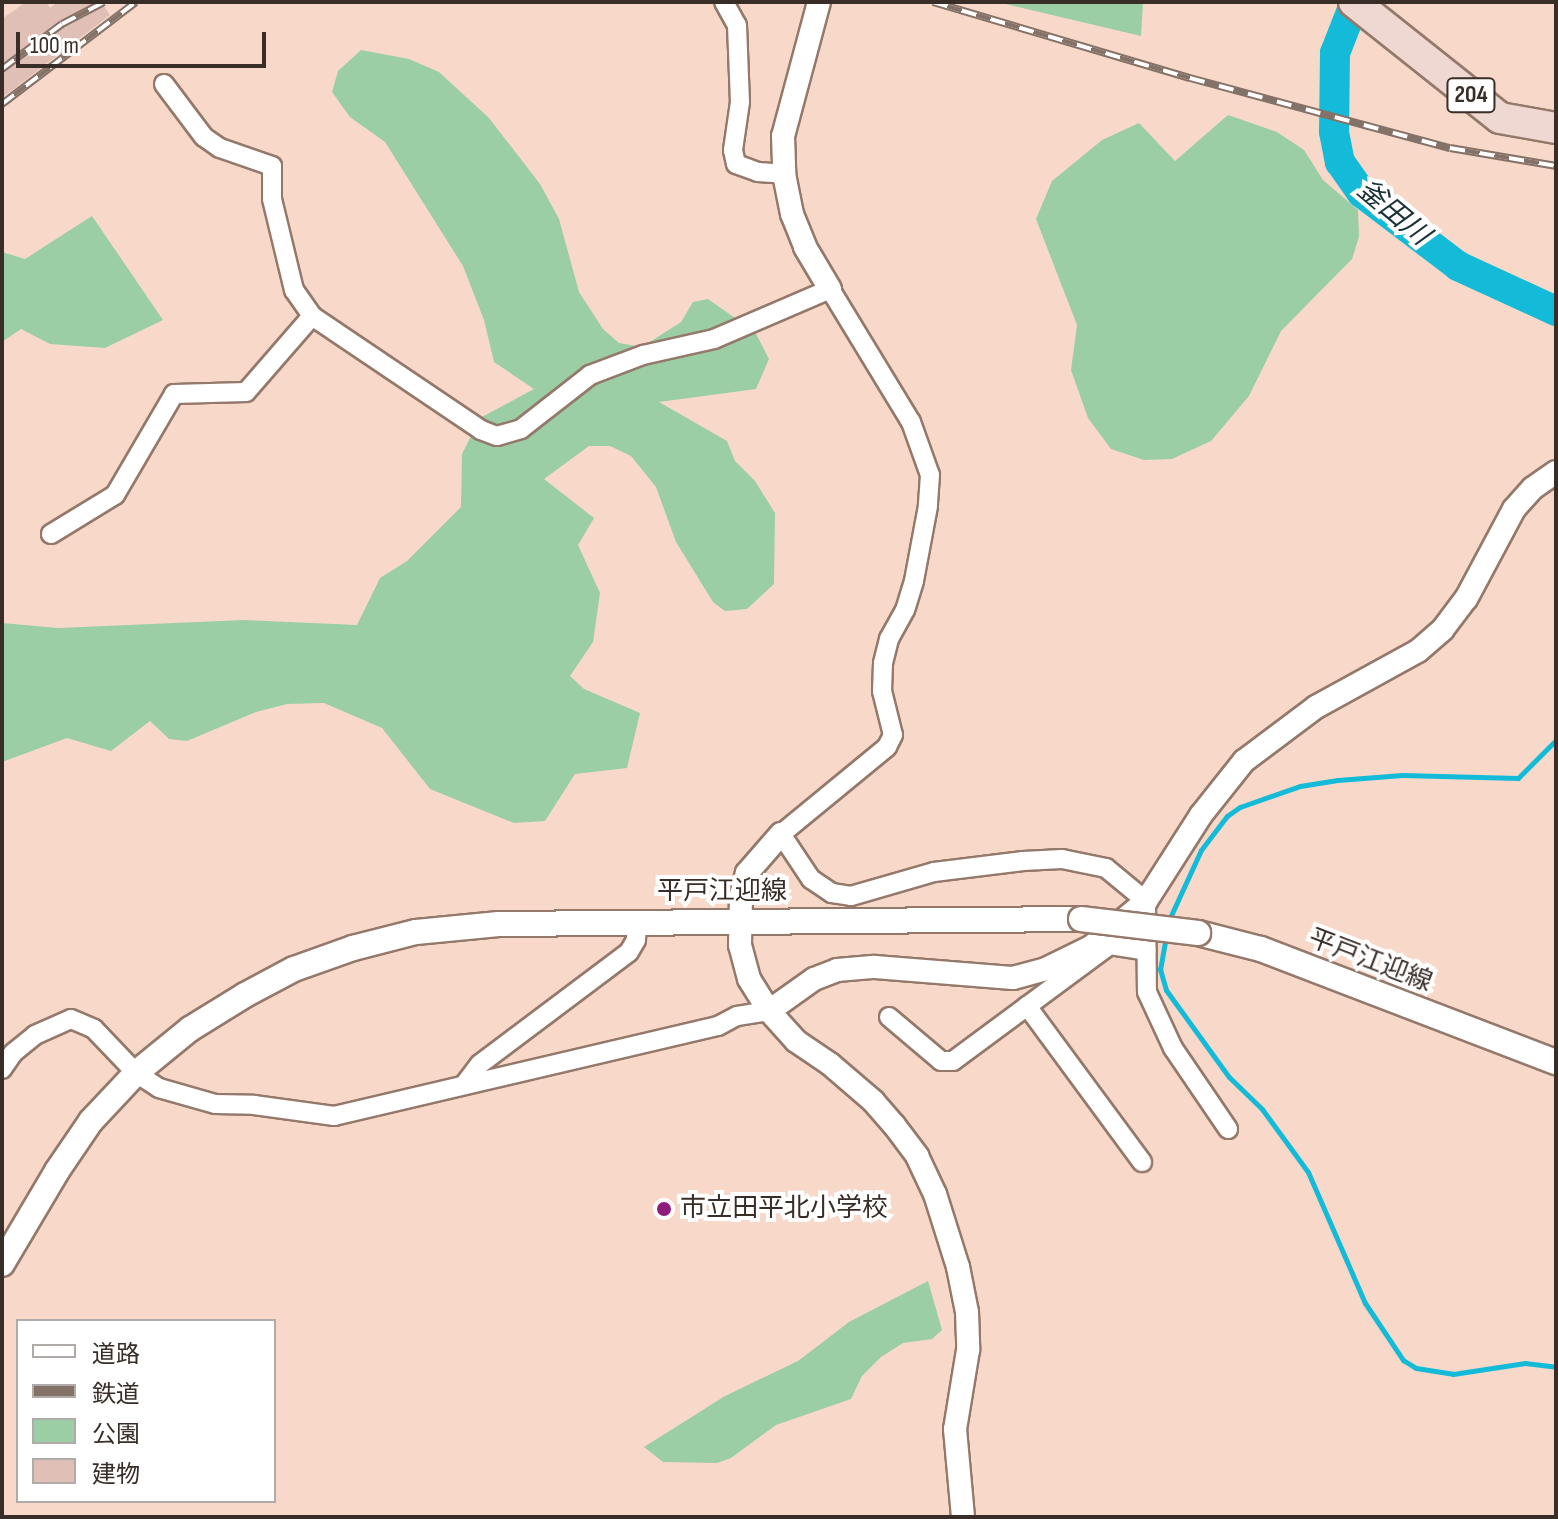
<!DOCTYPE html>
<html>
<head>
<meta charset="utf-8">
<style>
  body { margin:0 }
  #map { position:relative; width:1558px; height:1519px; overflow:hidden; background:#f8d9c9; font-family:"Sofia Sans Condensed","Noto Sans JP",sans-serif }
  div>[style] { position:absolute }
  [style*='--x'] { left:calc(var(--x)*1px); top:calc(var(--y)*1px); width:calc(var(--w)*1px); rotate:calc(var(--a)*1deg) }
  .green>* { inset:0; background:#9bcea4 }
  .stream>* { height:5px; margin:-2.5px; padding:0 2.5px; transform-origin:2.5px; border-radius:2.5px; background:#14bbd8 }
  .river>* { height:30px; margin:-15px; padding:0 15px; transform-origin:15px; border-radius:15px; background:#14bbd8 }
  .building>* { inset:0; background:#e0bfb6 }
  .roads { filter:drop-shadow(2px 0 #94796b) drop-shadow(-2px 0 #94796b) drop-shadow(0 2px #94796b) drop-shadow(0 -2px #94796b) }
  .minor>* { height:18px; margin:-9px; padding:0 9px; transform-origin:9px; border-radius:9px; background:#fff }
  .tertiary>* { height:22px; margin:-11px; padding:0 11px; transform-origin:11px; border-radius:11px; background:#fff }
  .secondary>* { height:24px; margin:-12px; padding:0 12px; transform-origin:12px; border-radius:12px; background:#fff }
  .trunk>* { height:30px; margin:-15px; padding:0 15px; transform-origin:15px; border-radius:15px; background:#efd8d2 }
  .rail>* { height:8px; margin-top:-4px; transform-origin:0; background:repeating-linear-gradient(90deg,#fff 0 15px,#847167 0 30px); box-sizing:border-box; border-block:2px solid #847167 }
  .bridges { filter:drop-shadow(2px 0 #94796b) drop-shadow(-2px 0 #94796b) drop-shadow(0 2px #94796b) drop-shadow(0 -2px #94796b) }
  .secondary-bridge>* { height:24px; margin:-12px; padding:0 12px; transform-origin:12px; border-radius:12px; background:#fff }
  .dots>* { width:22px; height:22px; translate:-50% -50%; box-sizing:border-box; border:4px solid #fff; border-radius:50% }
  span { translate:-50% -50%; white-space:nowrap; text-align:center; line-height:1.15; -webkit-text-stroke:8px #fff; paint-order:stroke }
  .shield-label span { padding:2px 6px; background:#fff; border:2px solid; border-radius:6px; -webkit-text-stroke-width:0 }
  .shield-label { font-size:24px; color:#392d27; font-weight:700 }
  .street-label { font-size:26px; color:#392d27 }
  .poi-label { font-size:26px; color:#392d27 }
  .left { translate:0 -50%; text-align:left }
  .water-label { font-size:28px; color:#193036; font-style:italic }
  .frame { position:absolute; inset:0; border:4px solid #392d27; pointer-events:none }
  .legend { position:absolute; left:16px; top:1319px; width:260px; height:184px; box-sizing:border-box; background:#fff; border:2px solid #b0aba9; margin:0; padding:10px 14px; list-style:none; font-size:24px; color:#392d27 }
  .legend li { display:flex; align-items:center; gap:16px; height:40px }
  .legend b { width:40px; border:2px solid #b0aba9 }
  .scale { position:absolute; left:16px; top:32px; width:250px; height:36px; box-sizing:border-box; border:4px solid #392d27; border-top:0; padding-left:10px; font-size:24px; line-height:28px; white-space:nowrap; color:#392d27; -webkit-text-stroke:6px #fff; paint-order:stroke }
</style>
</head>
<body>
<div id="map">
  <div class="green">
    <i style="clip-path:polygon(997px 2px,1143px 2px,1141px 36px)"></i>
    <i style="clip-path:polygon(361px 50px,409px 59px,439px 72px,489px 118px,540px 184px,559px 219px,579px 292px,603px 329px,619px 343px,642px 347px,681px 322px,693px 302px,708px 299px,755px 332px,769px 359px,756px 389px,659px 402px,727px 441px,735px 461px,755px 481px,775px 513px,774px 584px,747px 609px,725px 611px,713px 602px,676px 542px,656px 487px,631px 456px,610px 446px,589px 446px,544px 479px,594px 518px,578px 545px,600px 593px,593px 642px,570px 676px,584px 689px,640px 713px,627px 768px,575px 774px,545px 821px,514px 823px,430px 789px,382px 728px,324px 703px,287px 704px,256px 712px,187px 741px,169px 739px,150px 721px,111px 751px,67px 738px,2px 762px,2px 623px,58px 628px,244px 620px,357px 625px,380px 578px,407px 561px,461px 507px,462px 454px,480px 418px,534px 389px,494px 362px,484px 320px,463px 266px,385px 142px,350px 117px,332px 92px,338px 71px)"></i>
    <i style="clip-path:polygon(1228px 115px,1277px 132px,1304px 150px,1323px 180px,1358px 210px,1359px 237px,1352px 259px,1281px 331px,1249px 396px,1211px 441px,1172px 459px,1144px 460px,1111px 449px,1088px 418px,1071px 370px,1077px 325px,1036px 219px,1052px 181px,1102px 140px,1139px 123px,1175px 161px)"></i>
    <i style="clip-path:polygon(92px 216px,163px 320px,105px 348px,50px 344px,21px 329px,2px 342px,2px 252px,25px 259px)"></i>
    <i style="clip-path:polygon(928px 1281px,942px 1330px,932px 1339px,903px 1343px,881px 1357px,862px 1376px,851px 1399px,776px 1425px,731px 1458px,717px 1463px,663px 1462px,644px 1447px,725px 1396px,798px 1361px,849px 1322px)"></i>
  </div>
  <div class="stream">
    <i style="--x:1168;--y:922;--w:79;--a:-65.4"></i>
    <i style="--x:1201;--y:850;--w:43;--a:-52.6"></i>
    <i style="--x:1227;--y:816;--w:16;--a:-35"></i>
    <i style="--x:1240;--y:807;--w:64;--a:-19.3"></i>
    <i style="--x:1300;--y:786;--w:38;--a:-9"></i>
    <i style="--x:1338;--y:780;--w:64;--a:-4.5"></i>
    <i style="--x:1402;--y:775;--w:116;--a:1.5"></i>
    <i style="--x:1518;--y:778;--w:54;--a:-45"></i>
    <i style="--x:1166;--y:936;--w:34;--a:100"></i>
    <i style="--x:1160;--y:969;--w:22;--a:74"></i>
    <i style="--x:1166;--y:990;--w:107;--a:54.1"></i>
    <i style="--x:1229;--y:1077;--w:46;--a:44.1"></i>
    <i style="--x:1262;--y:1109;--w:78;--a:53.9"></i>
    <i style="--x:1308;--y:1172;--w:143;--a:66.5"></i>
    <i style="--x:1365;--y:1303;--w:69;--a:56.3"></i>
    <i style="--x:1403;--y:1360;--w:15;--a:32"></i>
    <i style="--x:1416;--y:1368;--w:37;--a:9"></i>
    <i style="--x:1453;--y:1374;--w:73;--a:-8.7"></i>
    <i style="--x:1525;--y:1363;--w:31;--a:7"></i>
  </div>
  <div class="river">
    <i style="--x:1355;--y:2;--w:55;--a:111.4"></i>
    <i style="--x:1335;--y:53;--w:79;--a:90.7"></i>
    <i style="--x:1334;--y:132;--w:31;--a:79"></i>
    <i style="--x:1340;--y:162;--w:38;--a:55"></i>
    <i style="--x:1362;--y:193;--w:121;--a:37.2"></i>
    <i style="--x:1458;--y:266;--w:108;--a:24.7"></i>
  </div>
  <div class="building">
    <i style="clip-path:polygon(26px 2px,46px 2px,50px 8px,58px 2px,101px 2px,110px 15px,2px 98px,2px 19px)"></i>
  </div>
  <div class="roads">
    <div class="minor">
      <i style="--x:724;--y:2;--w:26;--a:61"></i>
      <i style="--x:737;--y:25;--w:77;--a:87.8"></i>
      <i style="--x:740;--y:102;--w:49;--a:98.3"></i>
      <i style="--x:733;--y:150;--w:14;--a:78"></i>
      <i style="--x:736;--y:164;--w:23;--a:20"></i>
      <i style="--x:758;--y:172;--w:26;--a:4"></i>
      <i style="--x:164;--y:84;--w:66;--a:53"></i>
      <i style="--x:204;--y:137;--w:19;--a:35"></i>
      <i style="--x:220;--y:148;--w:55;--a:19.1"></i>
      <i style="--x:272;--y:166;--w:33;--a:90"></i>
      <i style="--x:272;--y:199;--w:94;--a:76.4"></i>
      <i style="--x:294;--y:290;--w:32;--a:55"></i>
      <i style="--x:312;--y:316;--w:204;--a:34"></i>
      <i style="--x:481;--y:430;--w:17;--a:21"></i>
      <i style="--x:497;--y:436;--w:25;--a:-16"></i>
      <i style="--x:521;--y:429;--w:88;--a:-38"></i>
      <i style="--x:590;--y:375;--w:57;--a:-20.7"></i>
      <i style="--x:643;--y:355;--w:73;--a:-12.7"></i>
      <i style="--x:714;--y:339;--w:126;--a:-23.3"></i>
      <i style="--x:830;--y:289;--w:156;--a:58.7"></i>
      <i style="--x:911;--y:422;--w:56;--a:70.3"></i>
      <i style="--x:930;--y:475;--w:31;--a:94"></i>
      <i style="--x:928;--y:506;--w:76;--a:100.6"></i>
      <i style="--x:914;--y:581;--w:30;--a:107"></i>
      <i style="--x:905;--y:610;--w:33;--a:119"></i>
      <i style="--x:889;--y:639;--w:25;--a:104"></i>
      <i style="--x:883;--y:663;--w:28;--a:92"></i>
      <i style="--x:882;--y:691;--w:45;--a:76"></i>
      <i style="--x:893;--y:735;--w:13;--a:117"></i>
      <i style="--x:887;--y:747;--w:137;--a:140.6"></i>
      <i style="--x:781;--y:834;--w:54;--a:56.3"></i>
      <i style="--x:811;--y:879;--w:25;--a:34"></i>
      <i style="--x:832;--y:893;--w:19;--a:9"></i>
      <i style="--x:851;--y:896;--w:86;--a:-16.1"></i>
      <i style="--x:934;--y:872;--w:90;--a:-7"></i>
      <i style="--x:1023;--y:861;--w:39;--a:-3"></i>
      <i style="--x:1062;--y:859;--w:45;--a:11.6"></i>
      <i style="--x:1106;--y:868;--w:52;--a:39.5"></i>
      <i style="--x:1146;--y:901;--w:91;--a:89.4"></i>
      <i style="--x:1147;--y:992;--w:62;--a:65.1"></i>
      <i style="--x:1173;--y:1048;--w:98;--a:55.8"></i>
      <i style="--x:51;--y:534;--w:75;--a:-31.4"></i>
      <i style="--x:115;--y:495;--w:117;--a:-59.7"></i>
      <i style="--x:174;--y:394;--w:72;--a:-1.6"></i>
      <i style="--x:246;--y:392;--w:101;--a:-49"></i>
      <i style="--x:1027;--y:1006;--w:194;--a:53.6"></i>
      <i style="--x:889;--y:1017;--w:68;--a:40.2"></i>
      <i style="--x:941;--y:1061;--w:12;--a:0"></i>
      <i style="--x:953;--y:1061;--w:195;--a:-36.5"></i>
      <i style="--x:1110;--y:945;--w:37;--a:9"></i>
      <i style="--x:2;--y:1069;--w:19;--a:-55"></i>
      <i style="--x:13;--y:1053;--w:28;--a:-39"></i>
      <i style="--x:35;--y:1035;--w:39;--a:-24"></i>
      <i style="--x:71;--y:1019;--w:25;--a:23"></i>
      <i style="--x:94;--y:1029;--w:61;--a:46.3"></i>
      <i style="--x:136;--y:1073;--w:27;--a:33"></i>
      <i style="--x:159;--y:1088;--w:58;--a:15.9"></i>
      <i style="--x:215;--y:1104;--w:39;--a:1"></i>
      <i style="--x:254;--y:1105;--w:81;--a:7.8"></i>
      <i style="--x:334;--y:1116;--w:394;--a:-13.2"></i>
      <i style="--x:718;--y:1026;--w:21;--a:-28"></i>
      <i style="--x:737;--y:1016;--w:32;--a:-9"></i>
      <i style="--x:464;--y:1085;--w:26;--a:-53"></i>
      <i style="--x:480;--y:1064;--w:186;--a:-36.9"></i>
      <i style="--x:629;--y:952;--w:14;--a:-60"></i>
      <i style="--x:636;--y:940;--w:20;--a:-87"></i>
    </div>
    <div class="tertiary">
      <i style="--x:819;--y:2;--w:139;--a:105"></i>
      <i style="--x:783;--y:136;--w:38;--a:88"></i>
      <i style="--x:784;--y:174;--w:41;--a:78.7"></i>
      <i style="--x:792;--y:214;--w:35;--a:68"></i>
      <i style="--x:805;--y:247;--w:49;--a:59.2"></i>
      <i style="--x:781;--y:834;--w:52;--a:131.1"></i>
      <i style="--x:747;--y:873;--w:24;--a:105"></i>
      <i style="--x:741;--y:896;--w:49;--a:91.2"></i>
      <i style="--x:740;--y:945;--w:35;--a:75"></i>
      <i style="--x:749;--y:979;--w:38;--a:58"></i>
      <i style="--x:769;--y:1011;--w:40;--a:48"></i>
      <i style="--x:796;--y:1041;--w:41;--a:34.1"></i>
      <i style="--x:830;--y:1064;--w:57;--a:40.7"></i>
      <i style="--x:873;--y:1101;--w:32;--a:49"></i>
      <i style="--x:894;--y:1125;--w:39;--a:53"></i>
      <i style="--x:917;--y:1156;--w:42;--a:64.7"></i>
      <i style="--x:935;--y:1194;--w:77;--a:72.5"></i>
      <i style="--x:958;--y:1267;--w:46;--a:78.7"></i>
      <i style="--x:967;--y:1312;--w:38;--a:88"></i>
      <i style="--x:968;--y:1350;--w:80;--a:99.3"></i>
      <i style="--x:955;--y:1429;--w:88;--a:84.8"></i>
      <i style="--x:769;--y:1011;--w:55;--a:-35.4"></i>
      <i style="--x:814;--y:979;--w:25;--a:-21"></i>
      <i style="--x:837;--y:970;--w:38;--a:-5"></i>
      <i style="--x:875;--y:967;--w:138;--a:4.6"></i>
      <i style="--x:1013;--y:978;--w:34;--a:-15"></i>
      <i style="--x:1046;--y:969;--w:50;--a:-26.1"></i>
      <i style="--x:1091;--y:947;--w:72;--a:-39.9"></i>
      <i style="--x:1146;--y:901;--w:102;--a:-57.4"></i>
      <i style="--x:1201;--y:815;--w:69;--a:-51.5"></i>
      <i style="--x:1244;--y:761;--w:90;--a:-36.9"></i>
      <i style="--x:1316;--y:707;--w:116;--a:-28.8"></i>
      <i style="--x:1418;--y:651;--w:33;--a:-41"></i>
      <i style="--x:1443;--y:629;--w:38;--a:-53"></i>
      <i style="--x:1466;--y:599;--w:102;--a:-61.9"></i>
      <i style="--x:1514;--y:509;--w:28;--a:-48"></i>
      <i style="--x:1533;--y:488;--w:28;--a:-35"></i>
    </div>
    <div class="secondary">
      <i style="--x:1198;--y:933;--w:65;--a:14.3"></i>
      <i style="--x:1261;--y:949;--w:316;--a:21"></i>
      <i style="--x:2;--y:1264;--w:108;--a:-59.4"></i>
      <i style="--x:57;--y:1171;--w:60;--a:-55.8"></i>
      <i style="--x:91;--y:1121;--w:66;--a:-46.8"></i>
      <i style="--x:136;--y:1073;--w:70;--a:-39.2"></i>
      <i style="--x:190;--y:1029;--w:65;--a:-31.7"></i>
      <i style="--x:245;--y:995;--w:55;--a:-28"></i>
      <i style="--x:294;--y:969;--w:63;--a:-19.6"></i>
      <i style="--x:353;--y:948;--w:65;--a:-14.3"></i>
      <i style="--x:416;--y:932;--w:83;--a:-5.5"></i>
      <i style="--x:499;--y:924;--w:582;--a:-0.49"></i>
    </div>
    <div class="trunk">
      <i style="--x:1354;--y:2;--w:186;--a:38.5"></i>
      <i style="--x:1500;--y:118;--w:57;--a:10.1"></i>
    </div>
  </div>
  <div class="rail">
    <i style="--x:933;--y:2;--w:268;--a:16.5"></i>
    <i style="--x:1190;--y:78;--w:269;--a:15.1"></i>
    <i style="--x:1450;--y:148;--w:108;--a:9.6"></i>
    <i style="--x:2;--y:69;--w:75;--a:-36.9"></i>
    <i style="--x:62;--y:24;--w:47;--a:-27.6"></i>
    <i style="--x:2;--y:104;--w:168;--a:-37.3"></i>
  </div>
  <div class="bridges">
    <div class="secondary-bridge">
      <i style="--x:1081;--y:919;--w:118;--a:6.8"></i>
    </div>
  </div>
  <div class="dots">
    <i style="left:664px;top:1209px;background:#8f1d7e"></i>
  </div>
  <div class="shield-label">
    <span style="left:1471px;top:95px">204</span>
  </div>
  <div class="street-label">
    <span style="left:722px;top:892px">平戸江迎線</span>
    <span style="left:1370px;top:961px;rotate:21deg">平戸江迎線</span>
  </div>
  <div class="poi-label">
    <span class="left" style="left:680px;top:1209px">市立田平北小学校</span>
  </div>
  <div class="water-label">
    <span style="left:1393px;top:213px;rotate:40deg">釜田川</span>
  </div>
  <div class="frame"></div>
  <ul class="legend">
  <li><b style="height:10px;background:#fff"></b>道路</li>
  <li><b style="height:10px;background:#847167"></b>鉄道</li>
  <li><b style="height:22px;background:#9bcea4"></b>公園</li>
  <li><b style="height:22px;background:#e0bfb6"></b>建物</li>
  </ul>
  <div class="scale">100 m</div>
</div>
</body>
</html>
